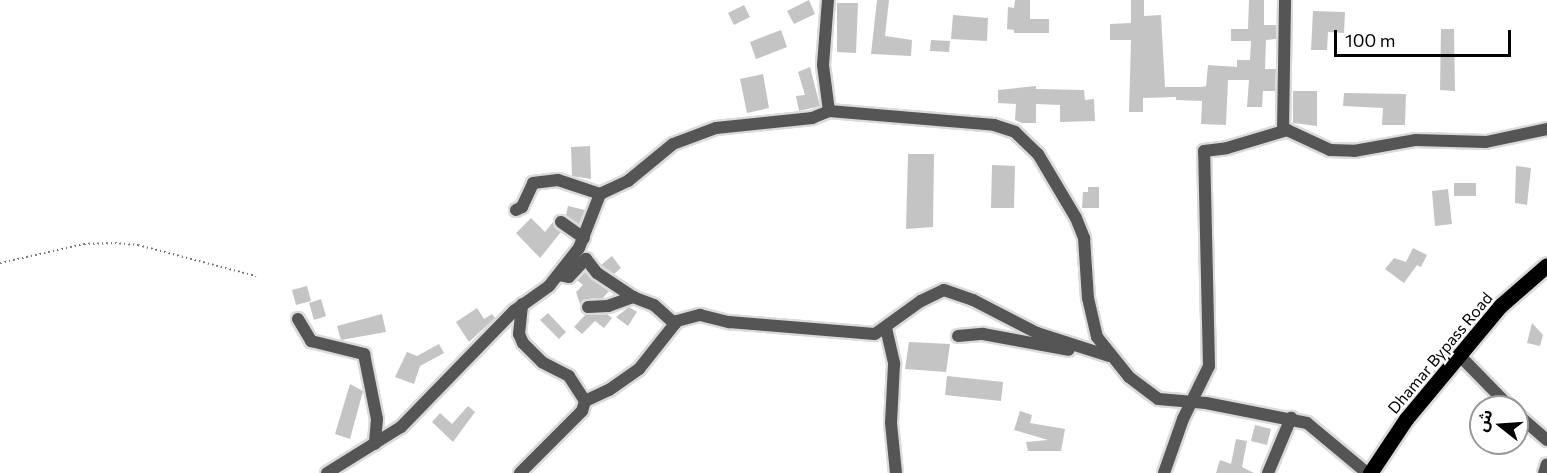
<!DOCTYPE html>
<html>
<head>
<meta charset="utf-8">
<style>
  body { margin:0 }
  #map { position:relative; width:1547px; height:473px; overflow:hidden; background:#fff; font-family:Commissioner,"Noto Sans Arabic",sans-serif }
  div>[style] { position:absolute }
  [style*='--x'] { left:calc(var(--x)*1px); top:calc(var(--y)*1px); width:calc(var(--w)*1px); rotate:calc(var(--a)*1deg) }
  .building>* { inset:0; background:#c4c4c4 }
  .path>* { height:2px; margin-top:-1px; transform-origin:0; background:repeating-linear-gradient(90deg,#777 0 1.5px,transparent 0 4.5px) }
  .roads { filter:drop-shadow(2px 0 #dbdbdb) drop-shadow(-2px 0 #dbdbdb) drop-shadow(0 2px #dbdbdb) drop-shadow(0 -2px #dbdbdb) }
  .minor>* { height:12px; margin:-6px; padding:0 6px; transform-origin:6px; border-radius:6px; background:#555 }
  .major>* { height:15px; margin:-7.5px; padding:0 7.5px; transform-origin:7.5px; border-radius:7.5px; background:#000 }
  span { translate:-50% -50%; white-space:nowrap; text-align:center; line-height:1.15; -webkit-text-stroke:5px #fff; paint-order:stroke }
  .street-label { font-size:16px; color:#000 }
  .north { position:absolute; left:1469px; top:395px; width:60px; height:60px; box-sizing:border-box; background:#fff; border:2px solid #999; border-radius:50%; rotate:287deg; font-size:16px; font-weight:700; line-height:24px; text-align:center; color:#000 }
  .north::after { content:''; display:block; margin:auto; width:21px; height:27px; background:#000; clip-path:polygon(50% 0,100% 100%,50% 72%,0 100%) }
  .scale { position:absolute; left:1334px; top:30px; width:177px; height:27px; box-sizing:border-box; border:3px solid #000; border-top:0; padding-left:8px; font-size:18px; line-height:21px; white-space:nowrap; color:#000; -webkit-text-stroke:4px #fff; paint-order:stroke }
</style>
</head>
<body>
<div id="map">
  <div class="building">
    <i style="clip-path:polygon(809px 0,815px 14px,794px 24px,787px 11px)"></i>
    <i style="clip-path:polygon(877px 0,889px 0,885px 36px,912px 40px,911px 56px,871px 54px)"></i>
    <i style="clip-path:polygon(1015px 0,1030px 0,1030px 19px,1049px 19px,1049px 33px,1014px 33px,1014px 30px,1007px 29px,1008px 7px,1014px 8px)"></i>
    <i style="clip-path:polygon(1131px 0,1144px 0,1144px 16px,1161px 15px,1165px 87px,1202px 87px,1206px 86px,1208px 65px,1237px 67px,1237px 60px,1250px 60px,1251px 41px,1231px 41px,1231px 29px,1248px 29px,1249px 0,1264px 0,1264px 25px,1276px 25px,1276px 39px,1266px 40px,1265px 69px,1276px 69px,1275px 91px,1263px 91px,1262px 107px,1247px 107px,1249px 80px,1228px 80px,1226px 125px,1201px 124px,1202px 101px,1176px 100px,1176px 97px,1143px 98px,1143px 112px,1129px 112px,1131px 40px,1110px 40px,1110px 24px,1131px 23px)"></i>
    <i style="clip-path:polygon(837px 3px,858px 3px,856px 53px,837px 52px)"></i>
    <i style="clip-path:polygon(744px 5px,750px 17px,734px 25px,728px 13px)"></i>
    <i style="clip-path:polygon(1313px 11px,1345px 12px,1344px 33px,1328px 32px,1327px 50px,1311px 50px)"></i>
    <i style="clip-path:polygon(953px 15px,988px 18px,987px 41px,951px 39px)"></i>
    <i style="clip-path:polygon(1441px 29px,1454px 29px,1455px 91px,1440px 90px)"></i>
    <i style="clip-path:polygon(781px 30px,787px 47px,756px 59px,750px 42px)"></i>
    <i style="clip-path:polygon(931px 40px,950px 41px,949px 52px,930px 51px)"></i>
    <i style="clip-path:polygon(810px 67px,820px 106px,799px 111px,796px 96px,805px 95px,798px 72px)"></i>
    <i style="clip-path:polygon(763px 74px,769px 108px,747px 113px,740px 79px)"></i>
    <i style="clip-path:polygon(1036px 86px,1036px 89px,1084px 90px,1085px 100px,1094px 99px,1095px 121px,1060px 122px,1060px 105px,1036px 104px,1036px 123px,1022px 123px,1015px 120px,1016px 104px,998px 103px,998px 90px)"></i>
    <i style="clip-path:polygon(1293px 91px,1317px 91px,1317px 126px,1293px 123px)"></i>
    <i style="clip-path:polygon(1344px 93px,1406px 94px,1405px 125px,1382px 125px,1383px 108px,1343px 106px)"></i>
    <i style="clip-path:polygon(590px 146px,591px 179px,572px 176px,571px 147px)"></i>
    <i style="clip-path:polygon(908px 154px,934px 154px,933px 227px,906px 229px)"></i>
    <i style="clip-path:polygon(992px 165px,1015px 166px,1014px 208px,991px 208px)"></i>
    <i style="clip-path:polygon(1516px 166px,1531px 168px,1527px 205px,1515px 203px)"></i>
    <i style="clip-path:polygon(1454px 183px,1476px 183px,1476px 196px,1454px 196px)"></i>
    <i style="clip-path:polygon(1088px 187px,1099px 187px,1099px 208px,1082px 208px,1083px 192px,1088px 192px)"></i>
    <i style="clip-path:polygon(1448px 189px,1452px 224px,1435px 226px,1432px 191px)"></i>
    <i style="clip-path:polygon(568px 206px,585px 210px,579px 225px,566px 215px)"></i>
    <i style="clip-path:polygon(531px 218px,545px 232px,553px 222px,561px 232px,540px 258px,516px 233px)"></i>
    <i style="clip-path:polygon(1413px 248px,1427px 255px,1421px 267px,1417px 265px,1404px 283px,1385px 269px,1394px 258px,1406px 262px)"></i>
    <i style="clip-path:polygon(612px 256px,621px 268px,614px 274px,601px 265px)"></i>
    <i style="clip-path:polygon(585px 272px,609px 291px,603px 298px,587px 299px,580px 304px,576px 292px,583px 285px,577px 280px)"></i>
    <i style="clip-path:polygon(307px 286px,311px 301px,296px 305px,292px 290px)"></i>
    <i style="clip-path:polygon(321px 299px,326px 316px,314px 320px,309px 303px)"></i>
    <i style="clip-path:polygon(629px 307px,637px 312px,628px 326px,616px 317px)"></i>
    <i style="clip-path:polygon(477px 308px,484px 319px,492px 314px,495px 318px,469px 342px,456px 322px)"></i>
    <i style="clip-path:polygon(548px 313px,566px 332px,559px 339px,540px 320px)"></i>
    <i style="clip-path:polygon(382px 314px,386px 332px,341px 340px,337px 326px)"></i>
    <i style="clip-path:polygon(607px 314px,612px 318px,604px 328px,595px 321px,582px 334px,574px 327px,585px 315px)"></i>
    <i style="clip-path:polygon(1532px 323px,1543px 335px,1540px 346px,1527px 343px)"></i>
    <i style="clip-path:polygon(909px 342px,950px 344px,946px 372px,905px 369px)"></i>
    <i style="clip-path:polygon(439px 344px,444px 353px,420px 366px,414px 384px,395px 377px,407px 352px,417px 356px)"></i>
    <i style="clip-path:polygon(947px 376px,1003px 382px,1001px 401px,945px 395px)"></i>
    <i style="clip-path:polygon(350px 384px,363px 391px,350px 439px,335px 434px)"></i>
    <i style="clip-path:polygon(468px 406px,475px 412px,453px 442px,432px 422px,440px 413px,452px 424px)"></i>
    <i style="clip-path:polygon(1020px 411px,1032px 415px,1030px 423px,1065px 429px,1061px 451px,1028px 451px,1026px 442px,1048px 440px,1014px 430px)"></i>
    <i style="clip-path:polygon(1255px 425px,1271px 429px,1267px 445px,1251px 441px)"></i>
    <i style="clip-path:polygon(1236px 439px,1247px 441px,1242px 467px,1254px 473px,1216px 473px,1220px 460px,1231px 464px)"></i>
  </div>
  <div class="path">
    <i style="--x:0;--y:263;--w:86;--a:-12.7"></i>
    <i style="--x:84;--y:244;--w:31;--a:-2"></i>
    <i style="--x:115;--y:243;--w:23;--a:5"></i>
    <i style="--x:138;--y:245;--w:122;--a:14.7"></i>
  </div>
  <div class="roads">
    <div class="minor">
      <i style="--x:828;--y:0;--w:65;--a:94.4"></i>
      <i style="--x:823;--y:65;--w:46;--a:82.6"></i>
      <i style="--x:1283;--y:130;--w:130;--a:-89.1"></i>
      <i style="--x:516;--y:210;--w:7;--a:-27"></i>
      <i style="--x:522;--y:207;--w:26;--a:-65"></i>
      <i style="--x:533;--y:183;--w:25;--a:-7"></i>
      <i style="--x:558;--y:180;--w:44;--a:18.4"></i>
      <i style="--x:600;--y:194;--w:31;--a:-25"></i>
      <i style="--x:628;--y:181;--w:58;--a:-39.4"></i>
      <i style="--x:673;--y:144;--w:46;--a:-20.4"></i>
      <i style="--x:716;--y:128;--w:97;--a:-5.9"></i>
      <i style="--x:812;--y:118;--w:18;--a:-22"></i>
      <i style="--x:829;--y:111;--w:166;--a:4.8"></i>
      <i style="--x:994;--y:125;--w:22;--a:18"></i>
      <i style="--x:1015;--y:132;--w:32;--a:44"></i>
      <i style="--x:1038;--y:154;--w:74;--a:59.3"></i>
      <i style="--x:1076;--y:218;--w:22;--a:68"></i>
      <i style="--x:1084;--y:238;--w:60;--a:86.2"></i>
      <i style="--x:1088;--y:298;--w:40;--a:77"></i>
      <i style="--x:1097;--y:337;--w:51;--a:51.3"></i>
      <i style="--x:1129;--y:377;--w:36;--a:37"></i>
      <i style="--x:1158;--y:399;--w:48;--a:4.8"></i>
      <i style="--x:1206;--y:403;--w:103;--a:11.2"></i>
      <i style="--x:1307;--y:423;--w:78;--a:39.8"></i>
      <i style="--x:561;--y:222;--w:28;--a:35"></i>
      <i style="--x:559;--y:275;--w:10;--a:11"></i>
      <i style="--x:569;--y:277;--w:25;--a:-47"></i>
      <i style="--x:586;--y:259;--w:18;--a:52"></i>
      <i style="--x:597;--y:273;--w:43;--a:33.7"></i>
      <i style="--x:588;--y:307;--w:20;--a:-3"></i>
      <i style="--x:608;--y:306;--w:27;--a:-20"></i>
      <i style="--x:633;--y:297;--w:22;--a:21"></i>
      <i style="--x:654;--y:305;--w:28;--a:42"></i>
      <i style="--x:298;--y:319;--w:26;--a:59"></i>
      <i style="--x:311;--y:341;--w:55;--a:13.8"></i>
      <i style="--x:364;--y:354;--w:66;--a:78.7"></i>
      <i style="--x:377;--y:419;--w:25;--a:95"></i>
      <i style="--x:886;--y:328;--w:37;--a:77"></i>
      <i style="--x:894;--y:364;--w:59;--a:92.9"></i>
      <i style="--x:891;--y:423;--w:50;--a:84.3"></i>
      <i style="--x:958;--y:336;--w:25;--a:-5"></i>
      <i style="--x:983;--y:334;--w:87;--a:10.5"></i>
      <i style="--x:1459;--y:355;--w:73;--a:45.6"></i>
      <i style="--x:585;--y:401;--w:26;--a:-25"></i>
      <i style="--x:609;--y:390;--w:37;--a:-35"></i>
      <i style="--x:639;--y:369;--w:61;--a:-51.6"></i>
      <i style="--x:677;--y:321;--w:24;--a:-15"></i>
      <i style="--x:700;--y:315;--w:30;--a:14"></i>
      <i style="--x:729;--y:322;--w:146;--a:4.7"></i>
      <i style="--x:875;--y:334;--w:57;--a:-35.7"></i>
      <i style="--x:921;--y:301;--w:25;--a:-26"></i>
      <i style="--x:944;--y:290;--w:31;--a:19"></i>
      <i style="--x:973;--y:300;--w:72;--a:27.3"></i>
      <i style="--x:1037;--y:333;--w:76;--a:17.7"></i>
      <i style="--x:1517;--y:414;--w:40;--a:41"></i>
      <i style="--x:327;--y:473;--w:87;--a:-31.9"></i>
      <i style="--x:401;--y:427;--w:162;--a:-45.8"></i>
      <i style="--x:514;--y:311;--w:43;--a:-35.5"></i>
      <i style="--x:549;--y:286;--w:48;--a:-51.7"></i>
      <i style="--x:579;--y:248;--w:58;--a:-68.7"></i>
      <i style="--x:520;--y:473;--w:88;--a:-45"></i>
      <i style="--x:582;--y:411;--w:10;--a:-73"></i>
      <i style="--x:585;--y:401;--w:30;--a:-123"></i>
      <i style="--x:569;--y:376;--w:30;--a:-153"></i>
      <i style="--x:542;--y:362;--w:27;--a:-135"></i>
      <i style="--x:523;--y:343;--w:10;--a:-114"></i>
      <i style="--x:519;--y:334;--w:30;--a:-84"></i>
      <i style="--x:1164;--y:473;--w:57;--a:-70.6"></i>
      <i style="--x:1183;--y:419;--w:59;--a:-63.9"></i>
      <i style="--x:1209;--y:366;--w:215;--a:-91.3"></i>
      <i style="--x:1204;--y:151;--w:23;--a:-7"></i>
      <i style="--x:1227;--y:148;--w:63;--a:-16.7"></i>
      <i style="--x:1287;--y:130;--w:47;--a:24.9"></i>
      <i style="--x:1330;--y:150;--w:24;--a:2"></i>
      <i style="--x:1354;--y:151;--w:63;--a:-10.1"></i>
      <i style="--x:1416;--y:140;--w:70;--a:1.6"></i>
      <i style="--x:1486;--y:142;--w:62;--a:-12"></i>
      <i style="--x:1268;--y:473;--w:60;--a:-67.3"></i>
      <i style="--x:1544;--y:473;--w:9;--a:-72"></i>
    </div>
    <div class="major">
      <i style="--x:1370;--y:473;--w:65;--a:-56.3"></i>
      <i style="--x:1406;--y:419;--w:147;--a:-50.2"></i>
      <i style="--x:1500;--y:306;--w:62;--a:-41.1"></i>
    </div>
  </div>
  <div class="street-label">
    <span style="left:1440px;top:353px;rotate:-50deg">Dhamar Bypass Road</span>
  </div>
  <div class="north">ش</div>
  <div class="scale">100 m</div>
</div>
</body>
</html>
